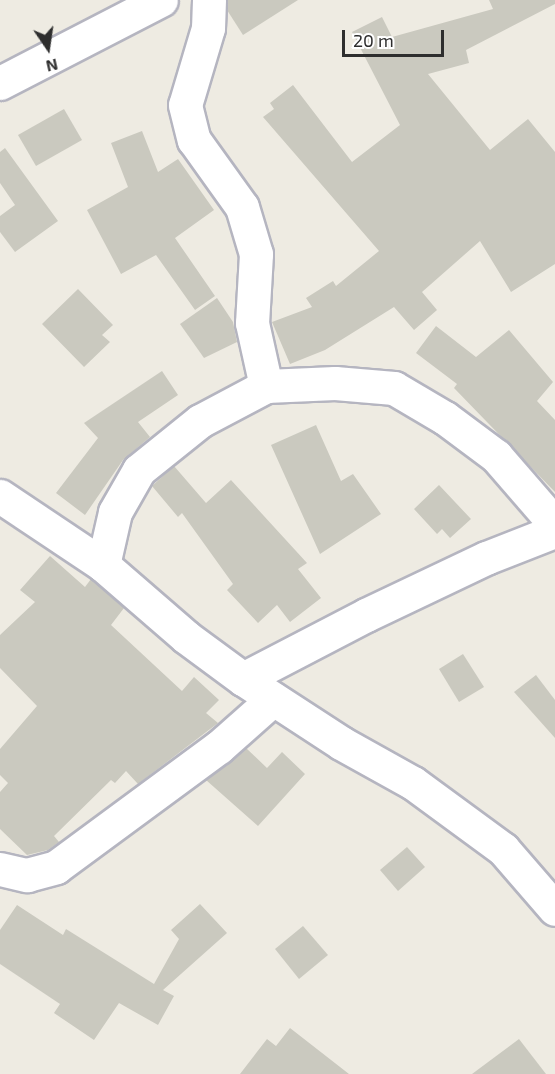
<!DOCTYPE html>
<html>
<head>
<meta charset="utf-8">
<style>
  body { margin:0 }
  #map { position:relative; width:555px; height:1074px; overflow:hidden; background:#eeebe2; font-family:"Exo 2",sans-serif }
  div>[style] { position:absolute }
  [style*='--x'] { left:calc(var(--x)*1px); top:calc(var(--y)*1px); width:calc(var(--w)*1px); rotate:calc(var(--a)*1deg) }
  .building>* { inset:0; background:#cac9bf }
  .roads { filter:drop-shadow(2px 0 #b5b5c0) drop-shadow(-2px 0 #b5b5c0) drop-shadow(0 2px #b5b5c0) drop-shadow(0 -2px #b5b5c0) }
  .minor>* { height:33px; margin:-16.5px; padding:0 16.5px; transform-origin:16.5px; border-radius:16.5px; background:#fff }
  span { translate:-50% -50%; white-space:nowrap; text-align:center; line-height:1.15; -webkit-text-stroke:6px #fff; paint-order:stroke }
  .north { position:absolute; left:18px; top:18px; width:60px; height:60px; -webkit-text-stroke:4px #fff; paint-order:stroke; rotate:167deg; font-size:16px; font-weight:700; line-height:24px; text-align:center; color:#2e2e2e }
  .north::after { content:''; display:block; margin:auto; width:21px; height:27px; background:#2e2e2e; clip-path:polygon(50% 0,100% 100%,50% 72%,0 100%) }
  .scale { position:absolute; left:342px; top:30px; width:102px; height:27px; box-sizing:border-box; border:3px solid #2e2e2e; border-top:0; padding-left:8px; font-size:18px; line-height:21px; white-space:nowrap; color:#2e2e2e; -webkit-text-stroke:4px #fff; paint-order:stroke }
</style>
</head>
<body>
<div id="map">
  <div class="building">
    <i style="clip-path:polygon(228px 0,298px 0,243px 35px,227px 10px)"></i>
    <i style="clip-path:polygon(489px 0,555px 0,555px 4px,466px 50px,469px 63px,428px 74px,490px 150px,528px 119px,555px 152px,555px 264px,511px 292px,480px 241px,422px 292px,437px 310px,414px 330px,394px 307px,325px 350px,290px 364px,272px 322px,312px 307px,306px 298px,333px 281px,336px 286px,379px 251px,263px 117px,274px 109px,270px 103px,293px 85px,352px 162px,400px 125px,352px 32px,382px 17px,392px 37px,493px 9px)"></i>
    <i style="clip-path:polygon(64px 109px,82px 140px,36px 166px,18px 135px)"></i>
    <i style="clip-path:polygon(142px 131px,158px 172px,178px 159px,214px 210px,175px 238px,215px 296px,195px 310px,156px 255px,121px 274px,87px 210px,128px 187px,111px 143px)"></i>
    <i style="clip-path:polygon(5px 148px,58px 221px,15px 252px,0 232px,0 216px,15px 205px,0 183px,0 152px)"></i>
    <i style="clip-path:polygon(78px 289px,113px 325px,102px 335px,110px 342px,84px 367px,42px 324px)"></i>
    <i style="clip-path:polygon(217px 298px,233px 322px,237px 342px,204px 358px,180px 324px)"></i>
    <i style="clip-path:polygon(436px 326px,476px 357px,509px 330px,553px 382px,537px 401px,555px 420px,555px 492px,454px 388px,457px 384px,416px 353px)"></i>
    <i style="clip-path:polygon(162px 371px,178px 395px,138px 422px,150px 437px,123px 460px,85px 515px,56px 493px,98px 438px,84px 423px)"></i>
    <i style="clip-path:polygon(316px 425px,341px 481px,353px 474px,381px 514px,320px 554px,271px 445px)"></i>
    <i style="clip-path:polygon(174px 466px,206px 503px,231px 480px,307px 563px,298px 569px,321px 598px,290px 622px,277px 605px,258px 623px,227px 590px,233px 584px,182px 513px,178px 517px,152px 486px)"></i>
    <i style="clip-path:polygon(439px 485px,471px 519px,450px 538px,442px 529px,437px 534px,414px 509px)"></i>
    <i style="clip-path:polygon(50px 556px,85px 587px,91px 579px,124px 608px,111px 625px,182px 691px,194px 677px,219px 700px,206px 713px,218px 723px,138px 784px,126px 771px,115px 783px,111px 780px,54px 836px,59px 842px,48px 850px,27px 855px,0 829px,0 792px,8px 783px,0 775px,0 749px,37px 706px,0 668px,0 635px,35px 602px,20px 590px)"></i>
    <i style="clip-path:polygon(463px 654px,484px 687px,459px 702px,439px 669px)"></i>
    <i style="clip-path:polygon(536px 675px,555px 700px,555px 738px,514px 692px)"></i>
    <i style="clip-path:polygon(246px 748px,267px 768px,282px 752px,305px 774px,258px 826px,206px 780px)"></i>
    <i style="clip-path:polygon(407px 847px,425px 867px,398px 891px,380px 870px)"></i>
    <i style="clip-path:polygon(200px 904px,227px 933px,163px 990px,174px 996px,158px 1025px,119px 1003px,94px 1040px,54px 1013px,60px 1004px,0 964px,0 930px,17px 905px,63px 935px,66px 929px,154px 984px,179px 939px,171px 930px)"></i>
    <i style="clip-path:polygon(303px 926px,328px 955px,299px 979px,275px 949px)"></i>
    <i style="clip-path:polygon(290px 1028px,349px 1074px,240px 1074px,267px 1039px,276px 1046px)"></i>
    <i style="clip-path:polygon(519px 1039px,546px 1074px,472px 1074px)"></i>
  </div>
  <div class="roads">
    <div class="minor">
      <i style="--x:209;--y:0;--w:28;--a:92"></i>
      <i style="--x:208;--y:28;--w:80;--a:106.6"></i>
      <i style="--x:185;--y:105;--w:36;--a:76"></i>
      <i style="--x:194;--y:140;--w:82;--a:54.4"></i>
      <i style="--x:242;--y:207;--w:49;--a:73.4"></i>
      <i style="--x:256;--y:254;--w:69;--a:93.3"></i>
      <i style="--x:252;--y:323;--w:65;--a:77.5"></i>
      <i style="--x:0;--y:83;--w:181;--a:-27.3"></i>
      <i style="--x:0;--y:496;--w:124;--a:33.8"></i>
      <i style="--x:103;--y:565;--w:110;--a:40.9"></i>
      <i style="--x:186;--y:637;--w:71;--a:36.4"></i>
      <i style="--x:243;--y:679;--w:117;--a:33.1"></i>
      <i style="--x:341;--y:743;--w:82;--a:29.1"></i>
      <i style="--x:413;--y:783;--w:112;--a:36.3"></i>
      <i style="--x:503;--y:849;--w:79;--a:49.1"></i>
      <i style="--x:103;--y:565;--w:54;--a:-77.2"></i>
      <i style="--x:115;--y:512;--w:48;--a:-60.3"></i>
      <i style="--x:139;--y:470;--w:78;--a:-38.8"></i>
      <i style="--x:200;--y:421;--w:75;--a:-27.9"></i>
      <i style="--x:266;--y:386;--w:69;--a:-2.5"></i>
      <i style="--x:335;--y:383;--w:59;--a:4.8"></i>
      <i style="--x:394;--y:388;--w:59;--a:30.5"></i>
      <i style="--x:445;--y:418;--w:64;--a:36.7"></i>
      <i style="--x:496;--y:456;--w:90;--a:49.1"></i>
      <i style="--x:243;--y:679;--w:139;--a:-27.5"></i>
      <i style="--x:366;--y:615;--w:133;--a:-25.4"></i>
      <i style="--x:486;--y:558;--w:74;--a:-21.4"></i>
      <i style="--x:0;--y:869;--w:28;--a:13"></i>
      <i style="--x:27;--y:875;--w:30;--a:-15"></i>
      <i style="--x:56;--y:867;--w:202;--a:-36.4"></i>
      <i style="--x:219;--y:747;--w:72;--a:-41.6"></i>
    </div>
  </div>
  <div class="north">N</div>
  <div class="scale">20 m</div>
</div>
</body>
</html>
